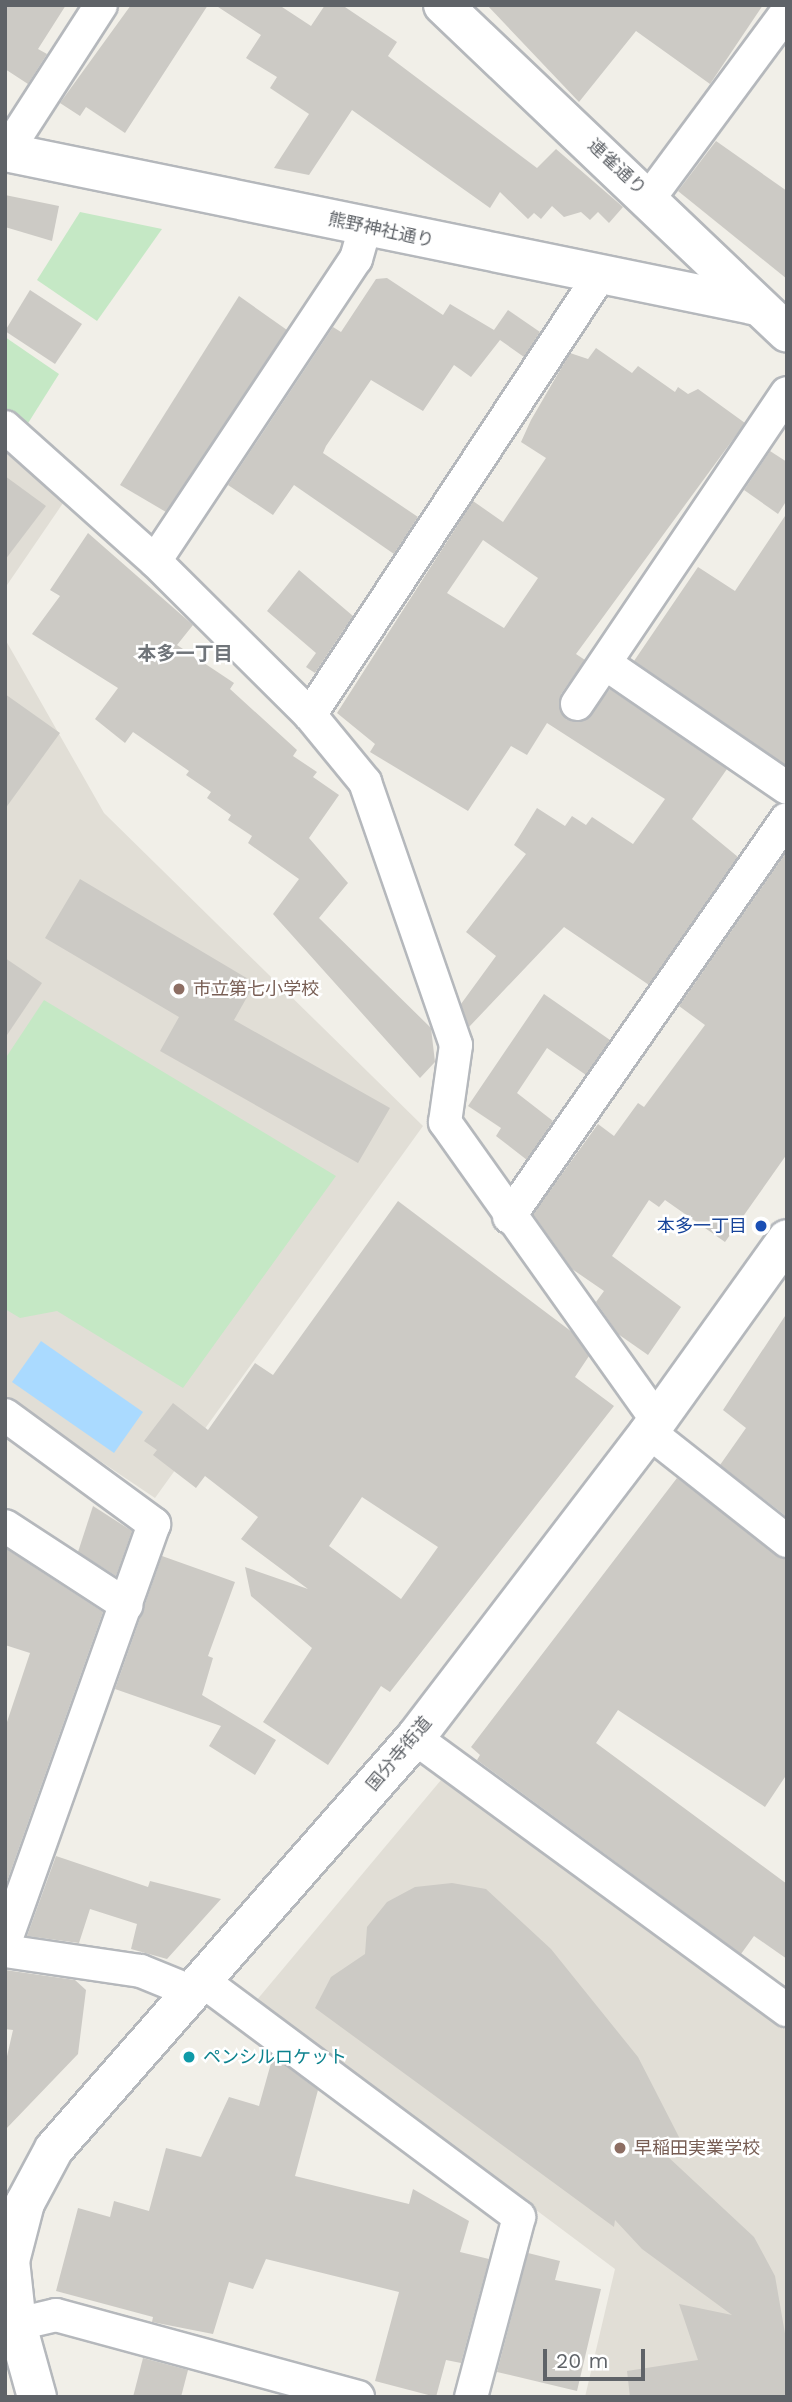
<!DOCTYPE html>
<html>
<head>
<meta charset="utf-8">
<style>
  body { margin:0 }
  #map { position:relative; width:792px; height:2402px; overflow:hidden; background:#f1efe8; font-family:"Work Sans","Noto Sans JP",sans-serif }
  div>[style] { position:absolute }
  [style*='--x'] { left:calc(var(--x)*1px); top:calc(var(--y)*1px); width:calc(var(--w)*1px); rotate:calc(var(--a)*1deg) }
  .education>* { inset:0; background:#e1ded6 }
  .green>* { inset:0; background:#c5e8c5 }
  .water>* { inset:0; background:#aadaff }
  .building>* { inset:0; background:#cccac5 }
  .roads { filter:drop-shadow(2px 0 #b5b8bc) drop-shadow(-2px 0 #b5b8bc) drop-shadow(0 2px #b5b8bc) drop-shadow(0 -2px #b5b8bc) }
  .minor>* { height:32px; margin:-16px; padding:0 16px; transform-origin:16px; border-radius:16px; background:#fff }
  .secondary>* { height:38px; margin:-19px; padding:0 19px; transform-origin:19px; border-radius:19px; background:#fff }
  .dots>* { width:19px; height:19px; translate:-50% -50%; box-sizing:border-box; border:4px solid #fff; border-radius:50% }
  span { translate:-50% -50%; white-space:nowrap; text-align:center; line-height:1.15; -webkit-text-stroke:5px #fff; paint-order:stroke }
  .street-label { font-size:18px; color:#5f6368 }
  .education-label { font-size:18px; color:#785e54 }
  .left { translate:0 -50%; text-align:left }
  .transit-label { font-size:18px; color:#164399 }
  .right { translate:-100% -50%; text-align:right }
  .culture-label { font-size:18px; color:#0d838f }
  .neighbourhood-label { font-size:19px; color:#70757a; font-weight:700 }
  .frame { position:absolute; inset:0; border:7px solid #5f6368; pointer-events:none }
  .scale { position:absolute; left:543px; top:2349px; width:102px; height:32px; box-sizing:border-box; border:4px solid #5f6368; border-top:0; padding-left:9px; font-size:21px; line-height:24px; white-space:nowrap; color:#5f6368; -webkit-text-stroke:5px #fff; paint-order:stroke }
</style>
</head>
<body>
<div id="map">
  <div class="education">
    <i style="clip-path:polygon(5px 427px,74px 487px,5px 588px)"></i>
    <i style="clip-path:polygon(5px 639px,104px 813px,423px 1126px,155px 1498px,5px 1397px)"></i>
    <i style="clip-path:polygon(441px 1780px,787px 2027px,787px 2397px,585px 2397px,615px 2269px,256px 2001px)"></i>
  </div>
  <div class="green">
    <i style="clip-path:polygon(80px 212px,162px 229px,97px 321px,37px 280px)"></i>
    <i style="clip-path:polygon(5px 337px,59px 374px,25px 428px,5px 407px)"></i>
    <i style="clip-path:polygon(44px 1000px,336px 1176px,183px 1388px,57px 1311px,20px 1318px,5px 1309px,5px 1059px)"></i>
  </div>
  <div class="water">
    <i style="clip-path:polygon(41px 1341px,143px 1412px,114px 1453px,12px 1382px)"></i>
  </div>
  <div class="building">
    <i style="clip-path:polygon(5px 5px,66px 5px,38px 49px,47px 54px,28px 84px,5px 69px)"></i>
    <i style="clip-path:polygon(131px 5px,208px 5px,125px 133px,86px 107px,80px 116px,60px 103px)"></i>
    <i style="clip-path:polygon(215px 5px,279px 5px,311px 26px,325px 5px,342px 5px,397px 42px,388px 56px,537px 168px,556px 149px,623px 207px,609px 223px,598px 212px,590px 220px,581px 212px,564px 217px,552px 206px,541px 219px,534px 213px,528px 219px,500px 192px,490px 208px,352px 110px,309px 175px,274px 168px,309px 114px,270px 88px,277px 77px,246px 58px,261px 35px)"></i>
    <i style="clip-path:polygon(487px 5px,763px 5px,710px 84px,636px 31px,579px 102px)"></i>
    <i style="clip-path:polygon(716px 141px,787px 191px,787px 279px,678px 191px)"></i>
    <i style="clip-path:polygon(5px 195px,59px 206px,52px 241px,5px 227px)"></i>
    <i style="clip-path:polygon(387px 278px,443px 315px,450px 304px,494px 330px,508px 310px,540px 332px,524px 357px,500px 340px,471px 377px,454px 365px,423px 411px,371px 380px,326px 446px,323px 453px,418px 517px,394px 554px,294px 485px,273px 515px,228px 485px,333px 327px,341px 332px,376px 279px)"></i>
    <i style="clip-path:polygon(30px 290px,82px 324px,55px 364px,5px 331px)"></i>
    <i style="clip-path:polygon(239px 296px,287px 330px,166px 512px,120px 485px)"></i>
    <i style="clip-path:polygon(evenodd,596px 348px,632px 373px,638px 366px,675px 392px,678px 387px,688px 394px,698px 389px,745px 423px,576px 654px,585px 660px,561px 694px,560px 711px,567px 720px,584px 721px,610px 689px,727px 769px,692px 819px,738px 857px,649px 985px,564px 927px,469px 1027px,461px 1004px,496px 956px,466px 932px,526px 854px,514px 845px,537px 808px,565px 826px,572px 816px,586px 825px,592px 817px,633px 844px,665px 799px,547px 723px,527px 755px,511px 746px,468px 811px,370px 752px,375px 744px,337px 713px,473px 501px,503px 522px,546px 458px,521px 442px,531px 420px,570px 353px,588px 359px,596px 348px,483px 540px,538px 578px,504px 628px,447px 593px,483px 540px)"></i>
    <i style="clip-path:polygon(770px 451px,787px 462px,787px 500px,778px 514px,744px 490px)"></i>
    <i style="clip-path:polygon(5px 476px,46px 506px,5px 560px)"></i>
    <i style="clip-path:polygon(787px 513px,787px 766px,634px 661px,698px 567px,735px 591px)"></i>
    <i style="clip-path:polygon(88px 533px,193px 625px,177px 645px,234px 683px,230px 689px,297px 750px,293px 756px,317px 772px,313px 777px,339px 795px,309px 838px,348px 883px,319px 918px,431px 1028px,435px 1062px,420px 1078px,273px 914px,299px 879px,248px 843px,252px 836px,228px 820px,231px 815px,207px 798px,211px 792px,186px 775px,189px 771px,133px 732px,125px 743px,95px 719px,118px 688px,32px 634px,60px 596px,50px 590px)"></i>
    <i style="clip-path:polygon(299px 570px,353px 616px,315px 673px,306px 667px,316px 653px,267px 611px)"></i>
    <i style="clip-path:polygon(5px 694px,60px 733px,5px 809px)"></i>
    <i style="clip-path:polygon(787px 851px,787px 1154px,725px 1242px,665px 1200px,659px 1207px,649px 1200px,612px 1256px,681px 1307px,648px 1355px,618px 1334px,596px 1302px,604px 1291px,572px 1269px,533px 1214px,598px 1124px,614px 1136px,638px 1103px,644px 1107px,705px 1025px,679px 1006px)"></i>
    <i style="clip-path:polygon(80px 879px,255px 983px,234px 1020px,390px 1108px,358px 1163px,160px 1051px,179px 1017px,45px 938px)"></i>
    <i style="clip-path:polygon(5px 958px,42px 983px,5px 1038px)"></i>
    <i style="clip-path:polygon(544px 994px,610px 1040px,586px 1075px,547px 1048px,517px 1093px,553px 1121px,527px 1160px,496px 1136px,501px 1128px,468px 1106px)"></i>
    <i style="clip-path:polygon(evenodd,398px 1201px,572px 1332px,589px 1356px,575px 1377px,614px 1406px,390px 1692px,381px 1686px,328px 1765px,263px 1722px,312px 1648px,251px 1596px,245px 1567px,308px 1589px,241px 1539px,258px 1517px,205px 1476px,196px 1488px,153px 1455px,157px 1450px,144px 1441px,173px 1403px,208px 1430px,255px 1363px,273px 1375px,398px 1201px,362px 1497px,438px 1547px,401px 1599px,329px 1546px,362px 1497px)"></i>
    <i style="clip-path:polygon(787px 1313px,787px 1517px,720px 1465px,746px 1428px,723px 1410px)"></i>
    <i style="clip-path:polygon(677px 1478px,787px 1559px,787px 1774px,765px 1807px,618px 1710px,596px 1743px,787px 1884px,787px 1959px,754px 1936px,741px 1954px,477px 1760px,480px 1755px,471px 1747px)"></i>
    <i style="clip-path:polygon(93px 1506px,132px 1531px,116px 1576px,78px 1552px)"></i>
    <i style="clip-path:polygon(5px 1548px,103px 1612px,5px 1887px,5px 1728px,30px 1653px,5px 1645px)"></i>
    <i style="clip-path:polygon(162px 1556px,235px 1582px,208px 1656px,213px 1658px,202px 1695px,276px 1740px,255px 1775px,209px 1746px,221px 1726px,115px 1689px)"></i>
    <i style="clip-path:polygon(56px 1856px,148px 1887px,150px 1881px,221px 1899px,167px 1959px,131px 1949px,137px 1924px,90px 1909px,79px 1943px,27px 1936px)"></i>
    <i style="clip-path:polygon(452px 1883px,486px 1889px,551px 1949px,638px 2057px,680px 2139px,666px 2155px,754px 2237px,775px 2276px,787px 2345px,787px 2397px,630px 2397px,627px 2371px,698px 2360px,679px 2304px,732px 2315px,642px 2249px,615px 2220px,614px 2227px,315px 2008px,331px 1977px,365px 1954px,367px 1927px,387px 1902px,415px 1887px)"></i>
    <i style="clip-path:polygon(5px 1970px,75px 1980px,86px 1990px,78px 2054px,5px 2130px,5px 2065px,13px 2030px,5px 2029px)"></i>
    <i style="clip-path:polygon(273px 2056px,318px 2090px,295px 2176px,409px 2204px,413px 2189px,469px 2221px,460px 2252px,489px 2259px,461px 2363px,446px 2360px,436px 2397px,375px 2381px,399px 2292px,266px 2259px,253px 2289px,229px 2282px,213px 2334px,152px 2322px,153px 2317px,56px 2291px,78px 2208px,110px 2217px,114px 2201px,149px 2211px,166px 2148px,201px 2157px,229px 2097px,259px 2106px)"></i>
    <i style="clip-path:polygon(528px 2253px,560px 2261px,555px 2280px,601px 2289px,577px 2391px,497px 2372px)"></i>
    <i style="clip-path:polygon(143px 2358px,188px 2370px,181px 2397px,133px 2397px)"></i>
  </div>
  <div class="roads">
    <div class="minor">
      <i style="--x:5;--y:154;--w:177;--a:-57.2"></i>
      <i style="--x:650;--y:197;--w:230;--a:-53.5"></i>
      <i style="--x:5;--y:427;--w:201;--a:41.8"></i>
      <i style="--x:155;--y:561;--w:218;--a:44.8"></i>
      <i style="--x:310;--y:715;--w:87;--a:50.6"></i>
      <i style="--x:365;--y:782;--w:278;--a:70.9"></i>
      <i style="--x:456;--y:1045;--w:78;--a:98.1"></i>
      <i style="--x:445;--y:1122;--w:364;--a:54.6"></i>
      <i style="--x:155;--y:561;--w:363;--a:-56.4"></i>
      <i style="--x:356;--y:259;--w:33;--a:-74"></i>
      <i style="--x:606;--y:664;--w:219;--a:34.4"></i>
      <i style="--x:577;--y:704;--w:375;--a:-56"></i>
      <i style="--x:310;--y:715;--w:527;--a:-56.61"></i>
      <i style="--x:509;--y:1217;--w:485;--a:-55.1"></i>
      <i style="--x:5;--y:1415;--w:185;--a:36.2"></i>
      <i style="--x:154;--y:1524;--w:445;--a:109.6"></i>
      <i style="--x:649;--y:1432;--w:176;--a:38.3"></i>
      <i style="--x:5;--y:1526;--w:145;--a:33.1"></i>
      <i style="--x:415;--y:1738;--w:461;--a:36.2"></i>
      <i style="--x:5;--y:1951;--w:137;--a:8.4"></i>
      <i style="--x:141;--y:1971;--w:53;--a:22.2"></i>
      <i style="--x:200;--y:1979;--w:398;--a:36.7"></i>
      <i style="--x:519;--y:2217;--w:186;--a:104.9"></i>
      <i style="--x:5;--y:2327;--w:52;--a:-13.2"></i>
      <i style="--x:56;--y:2315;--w:313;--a:15.2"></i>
    </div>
    <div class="secondary">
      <i style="--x:443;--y:5;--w:475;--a:43.6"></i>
      <i style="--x:5;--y:152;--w:768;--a:11.57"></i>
      <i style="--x:37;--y:2397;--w:75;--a:-105.5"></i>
      <i style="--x:17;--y:2325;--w:64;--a:-96.2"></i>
      <i style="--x:10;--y:2261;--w:60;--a:-75.5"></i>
      <i style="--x:25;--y:2203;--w:61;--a:-61.8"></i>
      <i style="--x:54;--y:2149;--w:547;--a:-48.71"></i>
      <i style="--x:415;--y:1738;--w:385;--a:-52.6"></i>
      <i style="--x:649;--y:1432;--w:237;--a:-54.4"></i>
    </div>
  </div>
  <div class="dots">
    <i style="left:179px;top:989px;background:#8d6e63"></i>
    <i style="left:761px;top:1226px;background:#1a4fb4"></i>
    <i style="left:189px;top:2057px;background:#0f9aa8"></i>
    <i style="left:620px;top:2148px;background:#8d6e63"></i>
  </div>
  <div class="street-label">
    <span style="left:617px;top:167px;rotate:43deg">連雀通り</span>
    <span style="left:381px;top:230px;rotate:12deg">熊野神社通り</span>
    <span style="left:399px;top:1754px;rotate:-50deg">国分寺街道</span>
  </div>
  <div class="education-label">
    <span class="left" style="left:193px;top:989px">市立第七小学校</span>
    <span class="left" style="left:634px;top:2148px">早稲田実業学校</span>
  </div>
  <div class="transit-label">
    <span class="right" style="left:747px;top:1226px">本多一丁目</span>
  </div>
  <div class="culture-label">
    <span class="left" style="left:203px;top:2057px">ペンシルロケット</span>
  </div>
  <div class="neighbourhood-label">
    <span style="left:185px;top:654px">本多一丁目</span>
  </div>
  <div class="frame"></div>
  <div class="scale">20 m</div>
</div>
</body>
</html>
